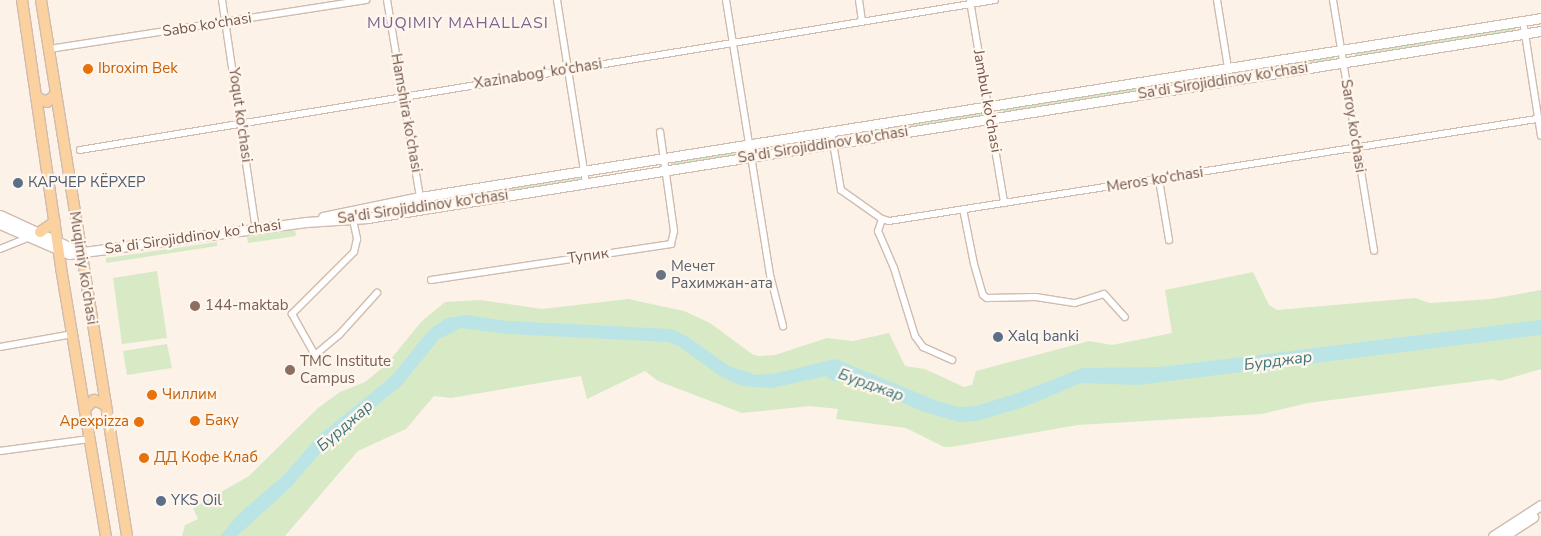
<!DOCTYPE html>
<html>
<head>
<meta charset="utf-8">
<style>
  body { margin:0 }
  #map { position:relative; width:1541px; height:536px; overflow:hidden; background:#fcf2e7; font-family:"Nunito Sans",sans-serif }
  div>[style] { position:absolute }
  [style*='--x'] { left:calc(var(--x)*1px); top:calc(var(--y)*1px); width:calc(var(--w)*1px); rotate:calc(var(--a)*1deg) }
  .green>* { inset:0; background:#d7eac5 }
  .water>* { inset:0; background:#bbe4e6 }
  .roads { filter:drop-shadow(1px 0 #d0bbaf) drop-shadow(-1px 0 #d0bbaf) drop-shadow(0 1px #d0bbaf) drop-shadow(0 -1px #d0bbaf) }
  .street>* { height:6px; margin:-3px; padding:0 3px; transform-origin:3px; border-radius:3px; background:#fff }
  .secondary>* { height:9px; margin:-4.5px; padding:0 4.5px; transform-origin:4.5px; border-radius:4.5px; background:#fff }
  .primary>* { height:10px; margin:-5px; padding:0 5px; transform-origin:5px; border-radius:5px; background:#fbd1a0 }
  .dots>* { width:14px; height:14px; translate:-50% -50%; box-sizing:border-box; border:2px solid #fff6ed; border-radius:50% }
  span { translate:-50% -50%; white-space:nowrap; text-align:center; line-height:1.15; -webkit-text-stroke:4.5px #fff6ed; paint-order:stroke }
  .street-label { font-size:15px; color:#76574b }
  .food-label { font-size:15px; color:#c56008 }
  .left { translate:0 -50%; text-align:left }
  .right { translate:-100% -50%; text-align:right }
  .service-label { font-size:15px; color:#4e5e75 }
  .worship-label { font-size:15px; color:#5b616d }
  .education-label { font-size:15px; color:#785e54 }
  .neighbourhood-label { font-size:16px; color:#7e6393; letter-spacing:1px }
  .water-label { font-size:16px; color:#3e777c; font-style:italic }
</style>
</head>
<body>
<div id="map">
  <div class="green">
    <i style="clip-path:polygon(1516px 27px,1516px 31px,1355px 56px,1355px 53px)"></i>
    <i style="clip-path:polygon(1334px 56px,1335px 60px,1003px 113px,1002px 109px)"></i>
    <i style="clip-path:polygon(983px 113px,984px 117px,844px 139px,843px 136px)"></i>
    <i style="clip-path:polygon(741px 151px,741px 155px,672px 166px,671px 163px)"></i>
    <i style="clip-path:polygon(580px 178px,581px 181px,367px 214px,366px 210px)"></i>
    <i style="clip-path:polygon(295px 230px,296px 236px,248px 243px,247px 237px)"></i>
    <i style="clip-path:polygon(217px 242px,217px 246px,106px 263px,106px 258px)"></i>
    <i style="clip-path:polygon(157px 271px,167px 338px,122px 344px,113px 278px)"></i>
    <i style="clip-path:polygon(1253px 272px,1269px 305px,1277px 310px,1415px 298px,1430px 303px,1491px 299px,1541px 290px,1541px 369px,1500px 381px,1493px 379px,1308px 403px,1262px 414px,1078px 425px,951px 447px,944px 447px,906px 428px,836px 419px,838px 409px,810px 406px,742px 413px,658px 381px,645px 371px,587px 399px,581px 376px,451px 398px,434px 396px,406px 429px,358px 451px,285px 536px,182px 536px,185px 525px,198px 519px,193px 508px,249px 476px,318px 408px,340px 392px,365px 382px,386px 365px,421px 322px,445px 302px,480px 300px,542px 309px,628px 299px,684px 311px,710px 323px,752px 354px,758px 356px,775px 355px,827px 338px,853px 341px,889px 333px,905px 366px,925px 369px,964px 387px,972px 385px,976px 371px,1089px 341px,1112px 345px,1172px 333px,1165px 290px)"></i>
    <i style="clip-path:polygon(167px 344px,172px 368px,127px 375px,123px 351px)"></i>
  </div>
  <div class="water">
    <i style="clip-path:polygon(467px 315px,507px 321px,671px 329px,687px 336px,729px 366px,756px 375px,777px 373px,835px 359px,940px 402px,959px 407px,976px 406px,1018px 393px,1082px 368px,1160px 367px,1541px 320px,1541px 335px,1137px 385px,1081px 383px,1027px 406px,976px 421px,959px 422px,924px 412px,845px 379px,833px 381px,826px 376px,772px 388px,741px 386px,720px 376px,680px 347px,668px 342px,507px 334px,461px 328px,439px 339px,401px 386px,327px 445px,291px 487px,237px 536px,220px 536px,240px 513px,285px 474px,318px 436px,391px 377px,430px 329px,447px 318px)"></i>
  </div>
  <div class="roads">
    <div class="street">
      <i style="--x:222;--y:0;--w:232;--a:81.6"></i>
      <i style="--x:387;--y:0;--w:200;--a:80.5"></i>
      <i style="--x:557;--y:0;--w:185;--a:81"></i>
      <i style="--x:726;--y:0;--w:278;--a:80.9"></i>
      <i style="--x:770;--y:275;--w:53;--a:75.7"></i>
      <i style="--x:859;--y:0;--w:21;--a:82"></i>
      <i style="--x:1217;--y:0;--w:69;--a:80.8"></i>
      <i style="--x:1333;--y:0;--w:254;--a:80.7"></i>
      <i style="--x:970;--y:1;--w:205;--a:80.4"></i>
      <i style="--x:1523;--y:21;--w:116;--a:81.1"></i>
      <i style="--x:49;--y:49;--w:321;--a:-8.8"></i>
      <i style="--x:831;--y:131;--w:60;--a:80.4"></i>
      <i style="--x:841;--y:190;--w:50;--a:35.3"></i>
      <i style="--x:882;--y:219;--w:7;--a:16"></i>
      <i style="--x:889;--y:221;--w:656;--a:-8.95"></i>
      <i style="--x:80;--y:150;--w:927;--a:-9.31"></i>
      <i style="--x:1159;--y:180;--w:61;--a:80.5"></i>
      <i style="--x:963;--y:209;--w:56;--a:78.7"></i>
      <i style="--x:974;--y:264;--w:32;--a:74"></i>
      <i style="--x:983;--y:295;--w:5;--a:37"></i>
      <i style="--x:987;--y:298;--w:49;--a:-1.2"></i>
      <i style="--x:1036;--y:297;--w:39;--a:9"></i>
      <i style="--x:1075;--y:303;--w:30;--a:-17"></i>
      <i style="--x:1104;--y:294;--w:31;--a:48"></i>
      <i style="--x:352;--y:215;--w:25;--a:78"></i>
      <i style="--x:357;--y:239;--w:13;--a:103"></i>
      <i style="--x:354;--y:252;--w:88;--a:135"></i>
      <i style="--x:292;--y:314;--w:47;--a:60.7"></i>
      <i style="--x:315;--y:355;--w:31;--a:-40"></i>
      <i style="--x:339;--y:335;--w:57;--a:-47.9"></i>
      <i style="--x:882;--y:219;--w:13;--a:108"></i>
      <i style="--x:878;--y:231;--w:40;--a:66.6"></i>
      <i style="--x:894;--y:268;--w:71;--a:72.8"></i>
      <i style="--x:915;--y:336;--w:14;--a:54"></i>
      <i style="--x:923;--y:347;--w:32;--a:24"></i>
      <i style="--x:0;--y:249;--w:31;--a:-22"></i>
      <i style="--x:431;--y:280;--w:243;--a:-8.5"></i>
      <i style="--x:671;--y:244;--w:13;--a:-77"></i>
      <i style="--x:674;--y:231;--w:100;--a:-98"></i>
      <i style="--x:0;--y:347;--w:74;--a:-10.1"></i>
      <i style="--x:0;--y:451;--w:91;--a:-7.6"></i>
    </div>
    <div class="secondary">
      <i style="--x:0;--y:215;--w:88;--a:24.8"></i>
      <i style="--x:323;--y:217;--w:99;--a:-11.7"></i>
      <i style="--x:420;--y:197;--w:1135;--a:-9.07"></i>
      <i style="--x:0;--y:224;--w:75;--a:23.5"></i>
      <i style="--x:69;--y:254;--w:239;--a:-7.7"></i>
      <i style="--x:306;--y:222;--w:62;--a:-3.7"></i>
      <i style="--x:368;--y:218;--w:1188;--a:-9.06"></i>
      <i style="--x:1493;--y:536;--w:57;--a:-32.9"></i>
      <i style="--x:1504;--y:536;--w:35;--a:-33"></i>
    </div>
    <div class="primary">
      <i style="--x:22;--y:0;--w:271;--a:81.7"></i>
      <i style="--x:61;--y:268;--w:272;--a:80.5"></i>
      <i style="--x:41;--y:0;--w:543;--a:80.88"></i>
      <i style="--x:36;--y:97;--w:12;--a:24"></i>
      <i style="--x:47;--y:102;--w:12;--a:-42"></i>
      <i style="--x:40;--y:232;--w:18;--a:-34"></i>
      <i style="--x:85;--y:409;--w:13;--a:-45"></i>
      <i style="--x:94;--y:400;--w:12;--a:24"></i>
    </div>
  </div>
  <div class="dots">
    <i style="left:88px;top:69px;background:#e8710a"></i>
    <i style="left:18px;top:183px;background:#5c6f8a"></i>
    <i style="left:661px;top:275px;background:#6b7280"></i>
    <i style="left:195px;top:306px;background:#8d6e63"></i>
    <i style="left:998px;top:337px;background:#5c6f8a"></i>
    <i style="left:290px;top:370px;background:#8d6e63"></i>
    <i style="left:152px;top:395px;background:#e8710a"></i>
    <i style="left:195px;top:421px;background:#e8710a"></i>
    <i style="left:139px;top:422px;background:#e8710a"></i>
    <i style="left:144px;top:458px;background:#e8710a"></i>
    <i style="left:161px;top:501px;background:#5c6f8a"></i>
  </div>
  <div class="street-label">
    <span style="left:207px;top:25px;rotate:-9deg">Sabo ko‘chasi</span>
    <span style="left:538px;top:74px;rotate:-9deg">Xazinabog‘ ko‘chasi</span>
    <span style="left:1223px;top:81px;rotate:-9deg">Sa'di Sirojiddinov ko'chasi</span>
    <span style="left:987px;top:101px;rotate:80deg">Jambul ko'chasi</span>
    <span style="left:406px;top:113px;rotate:80deg">Hamshira ko‘chasi</span>
    <span style="left:240px;top:115px;rotate:82deg">Yoqut ko'chasi</span>
    <span style="left:1353px;top:126px;rotate:81deg">Saroy ko‘chasi</span>
    <span style="left:823px;top:145px;rotate:-9deg">Sa'di Sirojiddinov ko'chasi</span>
    <span style="left:1155px;top:180px;rotate:-9deg">Meros ko‘chasi</span>
    <span style="left:423px;top:207px;rotate:-8deg">Sa'di Sirojiddinov ko'chasi</span>
    <span style="left:193px;top:237px;rotate:-8deg">Saʼdi Sirojiddinov koʻchasi</span>
    <span style="left:588px;top:256px;rotate:-8deg">Тупик</span>
    <span style="left:83px;top:268px;rotate:81deg">Muqimiy ko'chasi</span>
  </div>
  <div class="food-label">
    <span class="left" style="left:98px;top:69px">Ibroxim Bek</span>
    <span class="left" style="left:162px;top:395px">Чиллим</span>
    <span class="left" style="left:205px;top:421px">Баку</span>
    <span class="right" style="left:129px;top:422px">Apexpizza</span>
    <span class="left" style="left:154px;top:458px">ДД Кофе Клаб</span>
  </div>
  <div class="service-label">
    <span class="left" style="left:28px;top:183px">КАРЧЕР КЁРХЕР</span>
    <span class="left" style="left:1008px;top:337px">Xalq banki</span>
    <span class="left" style="left:171px;top:501px">YKS Oil</span>
  </div>
  <div class="worship-label">
    <span class="left" style="left:671px;top:275px">Мечет<br>Рахимжан-ата</span>
  </div>
  <div class="education-label">
    <span class="left" style="left:205px;top:306px">144-maktab</span>
    <span class="left" style="left:300px;top:370px">TMC Institute<br>Campus</span>
  </div>
  <div class="neighbourhood-label">
    <span style="left:458px;top:23px">MUQIMIY MAHALLASI</span>
  </div>
  <div class="water-label">
    <span style="left:1278px;top:361px;rotate:-7deg">Бурджар</span>
    <span style="left:871px;top:385px;rotate:20deg">Бурджар</span>
    <span style="left:345px;top:426px;rotate:-41deg">Бурджар</span>
  </div>
</div>
</body>
</html>
